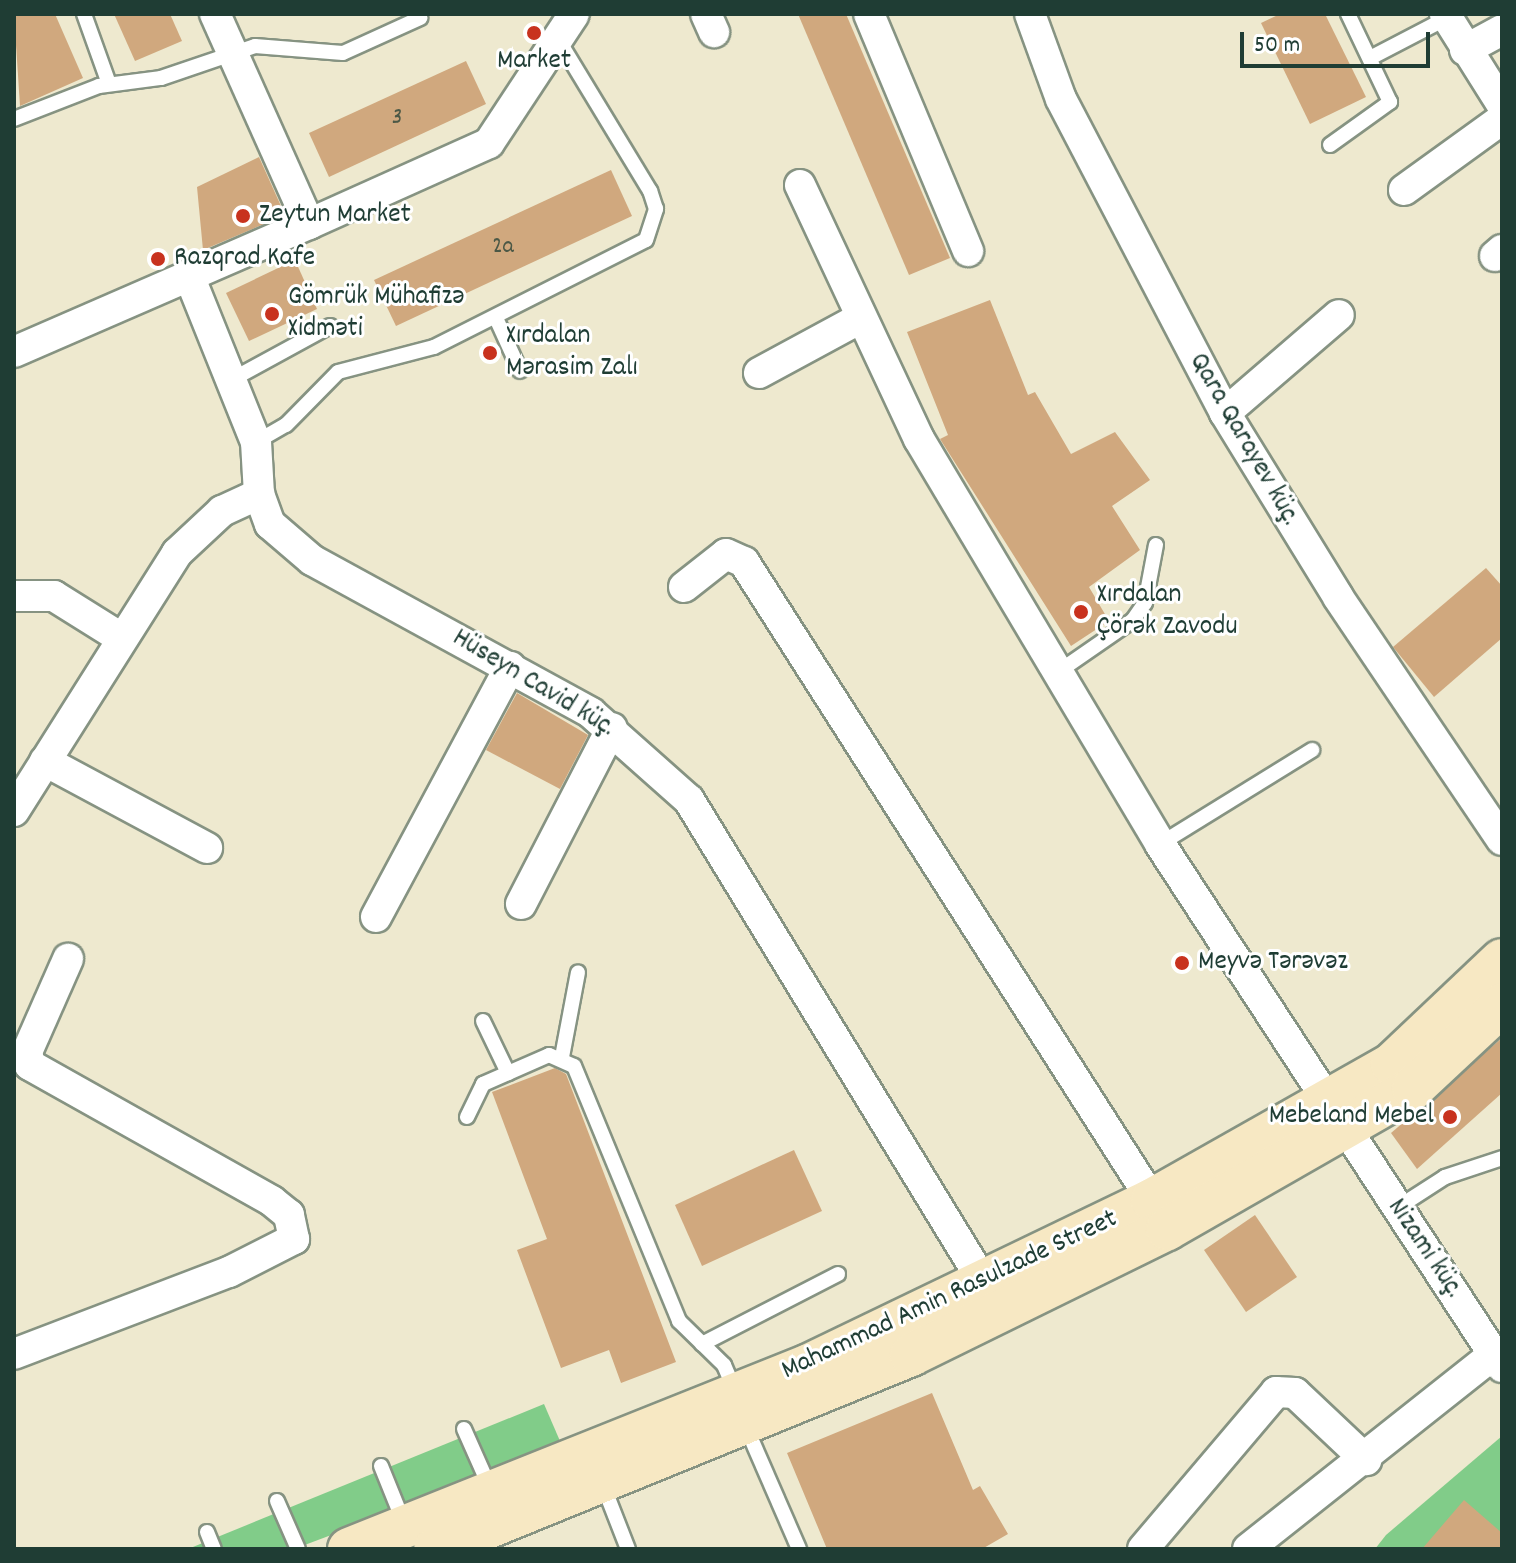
<!DOCTYPE html>
<html>
<head>
<meta charset="utf-8">
<style>
  body { margin:0 }
  #map { position:relative; width:1516px; height:1563px; overflow:hidden; background:#eee9cf; font-family:Dekko,sans-serif }
  div>[style] { position:absolute }
  [style*='--x'] { left:calc(var(--x)*1px); top:calc(var(--y)*1px); width:calc(var(--w)*1px); rotate:calc(var(--a)*1deg) }
  .green>* { inset:0; background:#81cc89 }
  .building>* { inset:0; background:#d0a87e }
  .roads { filter:drop-shadow(2px 0 #869382) drop-shadow(-2px 0 #869382) drop-shadow(0 2px #869382) drop-shadow(0 -2px #869382) }
  .lane>* { height:14px; margin:-7px; padding:0 7px; transform-origin:7px; border-radius:7px; background:#fff }
  .street>* { height:30px; margin:-15px; padding:0 15px; transform-origin:15px; border-radius:15px; background:#fff }
  .secondary>* { height:42px; margin:-21px; padding:0 21px; transform-origin:21px; border-radius:21px; background:#f7e8c3 }
  .dots>* { width:22px; height:22px; translate:-50% -50%; box-sizing:border-box; border:4px solid #fff; border-radius:50% }
  span { translate:-50% -50%; white-space:nowrap; text-align:center; line-height:1.15; -webkit-text-stroke:6px #fff; paint-order:stroke }
  .number-label { font-size:24px; color:#4b5846 }
  .number-label span { -webkit-text-stroke-width:0 }
  .poi-label { font-size:28px; color:#1f3d34 }
  .left { translate:0 -50%; text-align:left }
  .right { translate:-100% -50%; text-align:right }
  .street-label { font-size:28px; color:#1f3d34 }
  .frame { position:absolute; inset:0; border:16px solid #1f3d34; pointer-events:none }
  .scale { position:absolute; left:1240px; top:32px; width:190px; height:36px; box-sizing:border-box; border:4px solid #1f3d34; border-top:0; padding-left:10px; font-size:24px; line-height:28px; white-space:nowrap; color:#1f3d34; -webkit-text-stroke:6px #fff; paint-order:stroke }
</style>
</head>
<body>
<div id="map">
  <div class="green">
    <i style="clip-path:polygon(544px 1404px,563px 1448px,294px 1549px,188px 1549px)"></i>
    <i style="clip-path:polygon(1502px 1436px,1502px 1549px,1375px 1549px,1386px 1535px)"></i>
  </div>
  <div class="building">
    <i style="clip-path:polygon(14px 14px,55px 14px,83px 78px,20px 106px)"></i>
    <i style="clip-path:polygon(114px 14px,170px 14px,182px 41px,135px 61px)"></i>
    <i style="clip-path:polygon(798px 14px,846px 14px,950px 258px,909px 275px)"></i>
    <i style="clip-path:polygon(1280px 14px,1325px 14px,1366px 97px,1310px 124px,1261px 23px)"></i>
    <i style="clip-path:polygon(466px 61px,486px 104px,329px 177px,309px 133px)"></i>
    <i style="clip-path:polygon(259px 157px,285px 215px,203px 250px,197px 187px)"></i>
    <i style="clip-path:polygon(611px 170px,632px 216px,396px 326px,374px 280px)"></i>
    <i style="clip-path:polygon(295px 260px,317px 309px,249px 341px,226px 293px)"></i>
    <i style="clip-path:polygon(990px 300px,1028px 395px,1035px 392px,1071px 454px,1115px 432px,1150px 480px,1112px 506px,1140px 550px,1089px 587px,1109px 621px,1071px 646px,940px 439px,948px 435px,907px 332px)"></i>
    <i style="clip-path:polygon(1486px 568px,1502px 586px,1502px 638px,1434px 697px,1393px 647px)"></i>
    <i style="clip-path:polygon(517px 693px,588px 735px,560px 789px,486px 750px)"></i>
    <i style="clip-path:polygon(1502px 1038px,1502px 1093px,1417px 1169px,1391px 1133px)"></i>
    <i style="clip-path:polygon(555px 1068px,566px 1074px,676px 1362px,621px 1383px,609px 1350px,561px 1368px,517px 1250px,547px 1239px,492px 1092px)"></i>
    <i style="clip-path:polygon(794px 1150px,822px 1211px,702px 1266px,675px 1205px)"></i>
    <i style="clip-path:polygon(1255px 1215px,1297px 1277px,1246px 1312px,1204px 1250px)"></i>
    <i style="clip-path:polygon(932px 1393px,973px 1490px,980px 1486px,1008px 1534px,982px 1549px,827px 1549px,787px 1453px)"></i>
    <i style="clip-path:polygon(1464px 1500px,1502px 1533px,1502px 1549px,1422px 1549px)"></i>
  </div>
  <div class="roads">
    <div class="lane">
      <i style="--x:84;--y:14;--w:74;--a:70.3"></i>
      <i style="--x:1372;--y:57;--w:85;--a:-27.5"></i>
      <i style="--x:14;--y:119;--w:91;--a:-21.2"></i>
      <i style="--x:99;--y:86;--w:63;--a:-7.4"></i>
      <i style="--x:161;--y:78;--w:99;--a:-18.8"></i>
      <i style="--x:255;--y:46;--w:88;--a:4.5"></i>
      <i style="--x:343;--y:53;--w:85;--a:-24.4"></i>
      <i style="--x:1330;--y:145;--w:74;--a:-35.6"></i>
      <i style="--x:1390;--y:102;--w:98;--a:-115.5"></i>
      <i style="--x:496;--y:318;--w:58;--a:65.6"></i>
      <i style="--x:231;--y:380;--w:113;--a:-28.6"></i>
      <i style="--x:256;--y:442;--w:34;--a:-30"></i>
      <i style="--x:286;--y:425;--w:74;--a:-45.5"></i>
      <i style="--x:338;--y:372;--w:99;--a:-14.6"></i>
      <i style="--x:434;--y:347;--w:237;--a:-26.8"></i>
      <i style="--x:646;--y:240;--w:33;--a:-72"></i>
      <i style="--x:656;--y:209;--w:19;--a:-108"></i>
      <i style="--x:650;--y:191;--w:178;--a:-121.2"></i>
      <i style="--x:1058;--y:672;--w:91;--a:-34.7"></i>
      <i style="--x:1133;--y:620;--w:21;--a:-55"></i>
      <i style="--x:1145;--y:603;--w:59;--a:-79.3"></i>
      <i style="--x:1160;--y:844;--w:179;--a:-31.7"></i>
      <i style="--x:483;--y:1021;--w:58;--a:64.3"></i>
      <i style="--x:562;--y:1057;--w:86;--a:-79.3"></i>
      <i style="--x:467;--y:1117;--w:37;--a:-64"></i>
      <i style="--x:483;--y:1084;--w:72;--a:-23.7"></i>
      <i style="--x:549;--y:1055;--w:27;--a:24"></i>
      <i style="--x:574;--y:1066;--w:276;--a:67.6"></i>
      <i style="--x:679;--y:1321;--w:63;--a:44.4"></i>
      <i style="--x:724;--y:1365;--w:28;--a:67"></i>
      <i style="--x:1397;--y:1208;--w:57;--a:-32.9"></i>
      <i style="--x:1445;--y:1177;--w:60;--a:-18.4"></i>
      <i style="--x:702;--y:1344;--w:153;--a:-27.2"></i>
      <i style="--x:746;--y:1427;--w:133;--a:66.5"></i>
      <i style="--x:464;--y:1429;--w:67;--a:66.1"></i>
      <i style="--x:381;--y:1466;--w:61;--a:68"></i>
      <i style="--x:603;--y:1485;--w:69;--a:68.7"></i>
      <i style="--x:277;--y:1501;--w:52;--a:66.4"></i>
      <i style="--x:207;--y:1532;--w:18;--a:68"></i>
    </div>
    <div class="street">
      <i style="--x:706;--y:14;--w:20;--a:66"></i>
      <i style="--x:869;--y:14;--w:257;--a:67.3"></i>
      <i style="--x:1030;--y:14;--w:90;--a:70"></i>
      <i style="--x:1061;--y:99;--w:354;--a:62.4"></i>
      <i style="--x:1225;--y:413;--w:216;--a:58.4"></i>
      <i style="--x:1338;--y:597;--w:293;--a:56"></i>
      <i style="--x:1445;--y:14;--w:107;--a:57.9"></i>
      <i style="--x:1465;--y:50;--w:42;--a:-28.4"></i>
      <i style="--x:800;--y:185;--w:280;--a:64.9"></i>
      <i style="--x:919;--y:439;--w:471;--a:59.2"></i>
      <i style="--x:1160;--y:844;--w:625;--a:56.82"></i>
      <i style="--x:1404;--y:190;--w:121;--a:-35.9"></i>
      <i style="--x:309;--y:224;--w:197;--a:-24.2"></i>
      <i style="--x:489;--y:143;--w:154;--a:-56.6"></i>
      <i style="--x:1495;--y:256;--w:9;--a:-41"></i>
      <i style="--x:190;--y:278;--w:177;--a:68.1"></i>
      <i style="--x:256;--y:442;--w:52;--a:86.7"></i>
      <i style="--x:259;--y:494;--w:32;--a:70"></i>
      <i style="--x:270;--y:524;--w:55;--a:40.6"></i>
      <i style="--x:312;--y:560;--w:318;--a:28.7"></i>
      <i style="--x:591;--y:713;--w:131;--a:41.6"></i>
      <i style="--x:689;--y:800;--w:566;--a:58.58"></i>
      <i style="--x:14;--y:352;--w:322;--a:-23.5"></i>
      <i style="--x:309;--y:224;--w:230;--a:-114.1"></i>
      <i style="--x:759;--y:373;--w:114;--a:-28.4"></i>
      <i style="--x:1225;--y:413;--w:150;--a:-40.7"></i>
      <i style="--x:684;--y:587;--w:53;--a:-38.2"></i>
      <i style="--x:726;--y:554;--w:20;--a:24"></i>
      <i style="--x:744;--y:562;--w:757;--a:57.4"></i>
      <i style="--x:14;--y:596;--w:40;--a:0"></i>
      <i style="--x:54;--y:596;--w:75;--a:32"></i>
      <i style="--x:45;--y:761;--w:184;--a:28.2"></i>
      <i style="--x:14;--y:811;--w:305;--a:-57.7"></i>
      <i style="--x:177;--y:553;--w:62;--a:-43"></i>
      <i style="--x:222;--y:511;--w:41;--a:-24.7"></i>
      <i style="--x:521;--y:904;--w:198;--a:-62.7"></i>
      <i style="--x:376;--y:917;--w:284;--a:-61.8"></i>
      <i style="--x:14;--y:1354;--w:230;--a:-20.9"></i>
      <i style="--x:229;--y:1272;--w:73;--a:-26.9"></i>
      <i style="--x:294;--y:1239;--w:25;--a:-102"></i>
      <i style="--x:289;--y:1215;--w:22;--a:-141"></i>
      <i style="--x:272;--y:1201;--w:278;--a:-150.7"></i>
      <i style="--x:30;--y:1065;--w:13;--a:-103"></i>
      <i style="--x:27;--y:1052;--w:102;--a:-66.2"></i>
      <i style="--x:1143;--y:1549;--w:206;--a:-49.7"></i>
      <i style="--x:1276;--y:1392;--w:19;--a:3"></i>
      <i style="--x:1295;--y:1393;--w:98;--a:43.3"></i>
      <i style="--x:1248;--y:1549;--w:314;--a:-38.4"></i>
    </div>
    <div class="secondary">
      <i style="--x:349;--y:1549;--w:495;--a:-21.8"></i>
      <i style="--x:809;--y:1365;--w:381;--a:-25.7"></i>
      <i style="--x:1152;--y:1200;--w:276;--a:-29.5"></i>
      <i style="--x:1392;--y:1064;--w:151;--a:-43.4"></i>
      <i style="--x:435;--y:1549;--w:514;--a:-22.17"></i>
      <i style="--x:911;--y:1355;--w:285;--a:-26.2"></i>
      <i style="--x:1167;--y:1229;--w:284;--a:-29.8"></i>
      <i style="--x:1413;--y:1088;--w:122;--a:-43"></i>
    </div>
  </div>
  <div class="dots">
    <i style="left:534px;top:33px;background:#c8321e"></i>
    <i style="left:243px;top:216px;background:#c8321e"></i>
    <i style="left:158px;top:259px;background:#c8321e"></i>
    <i style="left:272px;top:314px;background:#c8321e"></i>
    <i style="left:490px;top:353px;background:#c8321e"></i>
    <i style="left:1081px;top:612px;background:#c8321e"></i>
    <i style="left:1182px;top:963px;background:#c8321e"></i>
    <i style="left:1450px;top:1117px;background:#c8321e"></i>
  </div>
  <div class="number-label">
    <span style="left:397px;top:119px">3</span>
    <span style="left:503px;top:248px">2a</span>
  </div>
  <div class="poi-label">
    <span style="left:534px;top:62px">Market</span>
    <span class="left" style="left:259px;top:216px">Zeytun Market</span>
    <span class="left" style="left:174px;top:259px">Razqrad Kafe</span>
    <span class="left" style="left:288px;top:314px">Gömrük Mühafizə<br>Xidməti</span>
    <span class="left" style="left:506px;top:353px">Xırdalan<br>Mərasim Zalı</span>
    <span class="left" style="left:1097px;top:612px">Xırdalan<br>Çörək Zavodu</span>
    <span class="left" style="left:1198px;top:963px">Meyvə Tərəvəz</span>
    <span class="right" style="left:1434px;top:1117px">Mebeland Mebel</span>
  </div>
  <div class="street-label">
    <span style="left:1243px;top:440px;rotate:60deg">Qara Qarayev küç.</span>
    <span style="left:533px;top:684px;rotate:31deg">Hüseyn Cavid küç.</span>
    <span style="left:1424px;top:1249px;rotate:56deg">Nizami küç.</span>
    <span style="left:950px;top:1296px;rotate:-25deg">Mahammad Amin Rasulzade Street</span>
  </div>
  <div class="frame"></div>
  <div class="scale">50 m</div>
</div>
</body>
</html>
